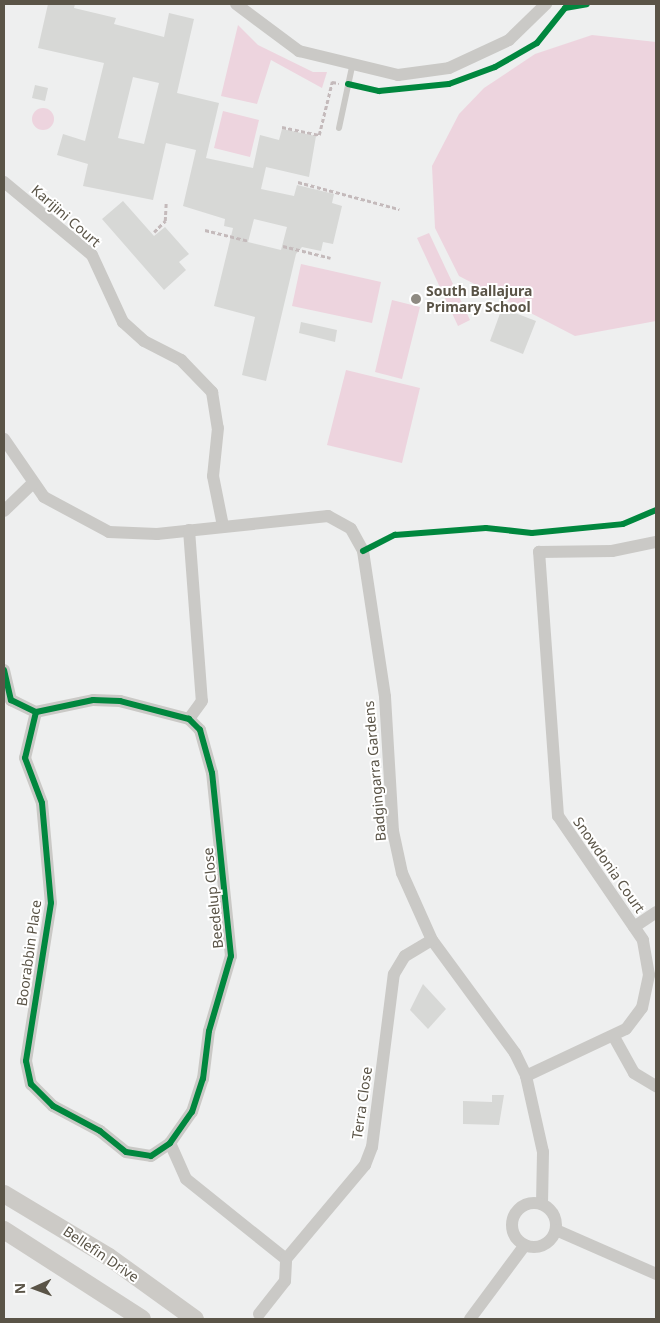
<!DOCTYPE html>
<html>
<head>
<meta charset="utf-8">
<style>
  body { margin:0 }
  #map { position:relative; width:660px; height:1323px; overflow:hidden; background:#eeefef; font-family:"Noto Sans",sans-serif }
  div>[style] { position:absolute }
  [style*='--x'] { left:calc(var(--x)*1px); top:calc(var(--y)*1px); width:calc(var(--w)*1px); rotate:calc(var(--a)*1deg) }
  .green>* { inset:0; background:#edd4de }
  .round { border-radius:50% }
  .building>* { inset:0; background:#d7d8d6 }
  .path>* { height:2.5px; margin-top:-1.25px; transform-origin:0; background:repeating-linear-gradient(90deg,#c4babb 0 4px,transparent 0 6.5px) }
  .service>* { height:6px; margin:-3px; padding:0 3px; transform-origin:3px; border-radius:3px; background:#cac9c6 }
  .minor>* { height:12px; margin:-6px; padding:0 6px; transform-origin:6px; border-radius:6px; background:#cac9c6 }
  .minor>.ring { margin:-6px; padding:0; box-sizing:content-box; background:none; border:12px solid #cac9c6; border-radius:50% }
  .secondary>* { height:18px; margin:-9px; padding:0 9px; transform-origin:9px; border-radius:9px; background:#cccac6 }
  .cycleway>* { height:6px; margin:-3px; padding:0 3px; transform-origin:3px; border-radius:3px; background:#00873e }
  .dots>* { width:14px; height:14px; translate:-50% -50%; box-sizing:border-box; border:2px solid #fff; border-radius:50% }
  span { translate:-50% -50%; white-space:nowrap; text-align:center; line-height:1.15; -webkit-text-stroke:4px #fff; paint-order:stroke }
  .street-label { font-size:14px; color:#5a5447 }
  .poi-label { font-size:14px; color:#5a5447; font-weight:700 }
  .left { translate:0 -50%; text-align:left }
  .frame { position:absolute; inset:0; border:5px solid #5a5447; pointer-events:none }
  .north { position:absolute; left:10px; top:1263px; width:50px; height:50px; -webkit-text-stroke:4px #fff; paint-order:stroke; rotate:268deg; font-size:14px; font-weight:700; line-height:20px; text-align:center; color:#5a5447 }
  .north::after { content:''; display:block; margin:auto; width:18px; height:22px; background:#5a5447; clip-path:polygon(50% 0,100% 100%,50% 72%,0 100%) }
</style>
</head>
<body>
<div id="map">
  <div class="green">
    <i style="clip-path:polygon(238px 25px,258px 45px,313px 72px,327px 72px,322px 88px,271px 60px,257px 104px,221px 96px)"></i>
    <i style="clip-path:polygon(592px 35px,656px 42px,656px 321px,575px 336px,459px 276px,435px 228px,432px 166px,459px 114px,484px 88px,535px 54px)"></i>
    <i class="round" style="left:32px;top:108px;width:22px;height:22px"></i>
    <i style="clip-path:polygon(223px 111px,259px 120px,250px 157px,214px 148px)"></i>
    <i style="clip-path:polygon(429px 233px,470px 320px,458px 326px,417px 238px)"></i>
    <i style="clip-path:polygon(301px 264px,381px 282px,372px 323px,292px 306px)"></i>
    <i style="clip-path:polygon(392px 300px,420px 307px,402px 379px,375px 372px)"></i>
    <i style="clip-path:polygon(346px 370px,420px 388px,402px 463px,327px 445px)"></i>
  </div>
  <div class="building">
    <i style="clip-path:polygon(evenodd,48px 4px,75px 4px,74px 8px,116px 18px,114px 24px,164px 37px,169px 13px,194px 19px,177px 93px,219px 103px,206px 158px,253px 168px,260px 135px,279px 140px,282px 129px,316px 136px,309px 177px,266px 167px,261px 189px,294px 196px,297px 185px,334px 194px,332px 203px,342px 206px,333px 244px,323px 242px,321px 251px,302px 247px,296px 254px,266px 381px,242px 375px,255px 317px,214px 306px,233px 228px,224px 226px,225px 219px,183px 206px,196px 150px,166px 143px,153px 200px,83px 186px,88px 164px,57px 155px,63px 134px,85px 141px,104px 63px,38px 48px,48px 4px,133px 77px,159px 83px,144px 144px,118px 138px,133px 77px,48px 4px,254px 219px,287px 227px,281px 250px,248px 242px,254px 219px)"></i>
    <i style="clip-path:polygon(35px 85px,48px 88px,45px 101px,32px 98px)"></i>
    <i style="clip-path:polygon(123px 201px,154px 236px,165px 227px,189px 254px,179px 262px,186px 270px,164px 290px,102px 219px)"></i>
    <i style="clip-path:polygon(502px 308px,536px 321px,523px 354px,490px 341px)"></i>
    <i style="clip-path:polygon(301px 322px,337px 330px,335px 342px,299px 333px)"></i>
    <i style="clip-path:polygon(423px 984px,446px 1009px,428px 1029px,410px 1010px)"></i>
    <i style="clip-path:polygon(492px 1095px,504px 1095px,499px 1125px,463px 1124px,463px 1101px,492px 1102px)"></i>
  </div>
  <div class="path">
    <i style="--x:282;--y:127;--w:38;--a:12"></i>
    <i style="--x:319;--y:135;--w:55;--a:-76.2"></i>
    <i style="--x:332;--y:82;--w:7;--a:8"></i>
    <i style="--x:298;--y:182;--w:105;--a:15"></i>
    <i style="--x:205;--y:230;--w:45;--a:14"></i>
    <i style="--x:154;--y:232;--w:16;--a:-45"></i>
    <i style="--x:165;--y:221;--w:19;--a:-87"></i>
    <i style="--x:283;--y:246;--w:49;--a:14"></i>
  </div>
  <div class="service">
    <i style="--x:339;--y:128;--w:62;--a:-78"></i>
  </div>
  <div class="minor">
    <i style="--x:236;--y:4;--w:79;--a:36.7"></i>
    <i style="--x:299;--y:51;--w:102;--a:13.6"></i>
    <i style="--x:398;--y:75;--w:51;--a:-7.8"></i>
    <i style="--x:449;--y:68;--w:66;--a:-25"></i>
    <i style="--x:509;--y:40;--w:52;--a:-44.2"></i>
    <i style="--x:4;--y:182;--w:114;--a:39.7"></i>
    <i style="--x:92;--y:255;--w:74;--a:65.2"></i>
    <i style="--x:123;--y:322;--w:28;--a:42"></i>
    <i style="--x:144;--y:341;--w:42;--a:27.2"></i>
    <i style="--x:181;--y:360;--w:45;--a:45.9"></i>
    <i style="--x:212;--y:392;--w:36;--a:81"></i>
    <i style="--x:218;--y:428;--w:48;--a:95.9"></i>
    <i style="--x:213;--y:476;--w:51;--a:78.7"></i>
    <i style="--x:4;--y:439;--w:70;--a:55.4"></i>
    <i style="--x:44;--y:497;--w:74;--a:28.3"></i>
    <i style="--x:109;--y:532;--w:48;--a:2.4"></i>
    <i style="--x:157;--y:534;--w:172;--a:-6"></i>
    <i style="--x:328;--y:516;--w:26;--a:29"></i>
    <i style="--x:351;--y:529;--w:25;--a:61"></i>
    <i style="--x:363;--y:551;--w:148;--a:81.4"></i>
    <i style="--x:385;--y:697;--w:134;--a:86.6"></i>
    <i style="--x:393;--y:831;--w:43;--a:77.9"></i>
    <i style="--x:402;--y:873;--w:73;--a:65.9"></i>
    <i style="--x:432;--y:940;--w:140;--a:53.7"></i>
    <i style="--x:515;--y:1053;--w:25;--a:64"></i>
    <i style="--x:526;--y:1076;--w:78;--a:77.4"></i>
    <i style="--x:543;--y:1152;--w:52;--a:91.1"></i>
    <i style="--x:4;--y:511;--w:39;--a:-44"></i>
    <i style="--x:189;--y:530;--w:171;--a:85.7"></i>
    <i style="--x:202;--y:701;--w:22;--a:126"></i>
    <i style="--x:4;--y:670;--w:31;--a:77"></i>
    <i style="--x:11;--y:700;--w:28;--a:26"></i>
    <i style="--x:36;--y:712;--w:47;--a:103.4"></i>
    <i style="--x:25;--y:758;--w:48;--a:69.3"></i>
    <i style="--x:42;--y:803;--w:100;--a:84.9"></i>
    <i style="--x:51;--y:903;--w:160;--a:99"></i>
    <i style="--x:26;--y:1061;--w:24;--a:78"></i>
    <i style="--x:31;--y:1084;--w:31;--a:45"></i>
    <i style="--x:53;--y:1106;--w:53;--a:28"></i>
    <i style="--x:100;--y:1131;--w:33;--a:39"></i>
    <i style="--x:126;--y:1152;--w:25;--a:9"></i>
    <i style="--x:151;--y:1156;--w:23;--a:-34"></i>
    <i style="--x:170;--y:1143;--w:38;--a:-55"></i>
    <i style="--x:192;--y:1112;--w:35;--a:-72"></i>
    <i style="--x:203;--y:1079;--w:48;--a:-82.9"></i>
    <i style="--x:209;--y:1031;--w:78;--a:-73.7"></i>
    <i style="--x:231;--y:956;--w:184;--a:-95.9"></i>
    <i style="--x:212;--y:773;--w:45;--a:-105.6"></i>
    <i style="--x:200;--y:730;--w:16;--a:-135"></i>
    <i style="--x:189;--y:719;--w:71;--a:-165.4"></i>
    <i style="--x:120;--y:701;--w:27;--a:-178"></i>
    <i style="--x:93;--y:700;--w:58;--a:168.1"></i>
    <i style="--x:634;--y:927;--w:27;--a:-34"></i>
    <i style="--x:614;--y:1037;--w:41;--a:60.9"></i>
    <i style="--x:634;--y:1073;--w:26;--a:31"></i>
    <i style="--x:526;--y:1076;--w:110;--a:-25.2"></i>
    <i style="--x:626;--y:1029;--w:26;--a:-53"></i>
    <i style="--x:642;--y:1008;--w:34;--a:-78"></i>
    <i style="--x:649;--y:975;--w:36;--a:-100"></i>
    <i style="--x:643;--y:940;--w:150;--a:-124.4"></i>
    <i style="--x:558;--y:816;--w:265;--a:-94.1"></i>
    <i style="--x:539;--y:552;--w:73;--a:-0.8"></i>
    <i style="--x:612;--y:551;--w:45;--a:-11.6"></i>
    <i style="--x:170;--y:1143;--w:39;--a:66"></i>
    <i style="--x:186;--y:1179;--w:128;--a:38.7"></i>
    <i style="--x:286;--y:1259;--w:123;--a:-50"></i>
    <i style="--x:365;--y:1165;--w:19;--a:-69"></i>
    <i style="--x:372;--y:1147;--w:174;--a:-82.8"></i>
    <i style="--x:394;--y:974;--w:21;--a:-59"></i>
    <i style="--x:405;--y:956;--w:31;--a:-31"></i>
    <i class="ring" style="left:512px;top:1203px;width:32px;height:32px"></i>
    <i style="--x:556;--y:1230;--w:109;--a:23.7"></i>
    <i style="--x:259;--y:1314;--w:42;--a:-51.8"></i>
    <i style="--x:285;--y:1281;--w:22;--a:-87"></i>
    <i style="--x:470;--y:1319;--w:92;--a:-53.4"></i>
  </div>
  <div class="secondary">
    <i style="--x:4;--y:1194;--w:122;--a:31"></i>
    <i style="--x:109;--y:1257;--w:106;--a:35.8"></i>
    <i style="--x:4;--y:1230;--w:164;--a:32.8"></i>
  </div>
  <div class="cycleway">
    <i style="--x:348;--y:84;--w:32;--a:13"></i>
    <i style="--x:379;--y:91;--w:70;--a:-5.7"></i>
    <i style="--x:449;--y:84;--w:49;--a:-20.3"></i>
    <i style="--x:495;--y:67;--w:48;--a:-29.7"></i>
    <i style="--x:537;--y:43;--w:45;--a:-51.3"></i>
    <i style="--x:565;--y:8;--w:22;--a:-10"></i>
    <i style="--x:363;--y:551;--w:36;--a:-27"></i>
    <i style="--x:395;--y:535;--w:91;--a:-4.4"></i>
    <i style="--x:486;--y:528;--w:46;--a:6.2"></i>
    <i style="--x:532;--y:533;--w:91;--a:-5.6"></i>
    <i style="--x:623;--y:524;--w:36;--a:-23"></i>
    <i style="--x:4;--y:670;--w:31;--a:77"></i>
    <i style="--x:11;--y:700;--w:28;--a:26"></i>
    <i style="--x:36;--y:712;--w:47;--a:103.4"></i>
    <i style="--x:25;--y:758;--w:48;--a:69.3"></i>
    <i style="--x:42;--y:803;--w:100;--a:84.9"></i>
    <i style="--x:51;--y:903;--w:160;--a:99"></i>
    <i style="--x:26;--y:1061;--w:24;--a:78"></i>
    <i style="--x:31;--y:1084;--w:31;--a:45"></i>
    <i style="--x:53;--y:1106;--w:53;--a:28"></i>
    <i style="--x:100;--y:1131;--w:33;--a:39"></i>
    <i style="--x:126;--y:1152;--w:25;--a:9"></i>
    <i style="--x:151;--y:1156;--w:23;--a:-34"></i>
    <i style="--x:170;--y:1143;--w:38;--a:-55"></i>
    <i style="--x:192;--y:1112;--w:35;--a:-72"></i>
    <i style="--x:203;--y:1079;--w:48;--a:-82.9"></i>
    <i style="--x:209;--y:1031;--w:78;--a:-73.7"></i>
    <i style="--x:231;--y:956;--w:184;--a:-95.9"></i>
    <i style="--x:212;--y:773;--w:45;--a:-105.6"></i>
    <i style="--x:200;--y:730;--w:16;--a:-135"></i>
    <i style="--x:189;--y:719;--w:71;--a:-165.4"></i>
    <i style="--x:120;--y:701;--w:27;--a:-178"></i>
    <i style="--x:93;--y:700;--w:58;--a:168.1"></i>
  </div>
  <div class="dots">
    <i style="left:416px;top:299px;background:#8e8a82"></i>
  </div>
  <div class="street-label">
    <span style="left:66px;top:216px;rotate:41deg">Karijini Court</span>
    <span style="left:375px;top:771px;rotate:-95deg">Badgingarra Gardens</span>
    <span style="left:609px;top:865px;rotate:55deg">Snowdonia Court</span>
    <span style="left:213px;top:898px;rotate:-96deg">Beedelup Close</span>
    <span style="left:29px;top:953px;rotate:-82deg">Boorabbin Place</span>
    <span style="left:362px;top:1103px;rotate:-82deg">Terra Close</span>
    <span style="left:101px;top:1254px;rotate:34deg">Bellefin Drive</span>
  </div>
  <div class="poi-label">
    <span class="left" style="left:426px;top:299px">South Ballajura<br>Primary School</span>
  </div>
  <div class="frame"></div>
  <div class="north">N</div>
</div>
</body>
</html>
